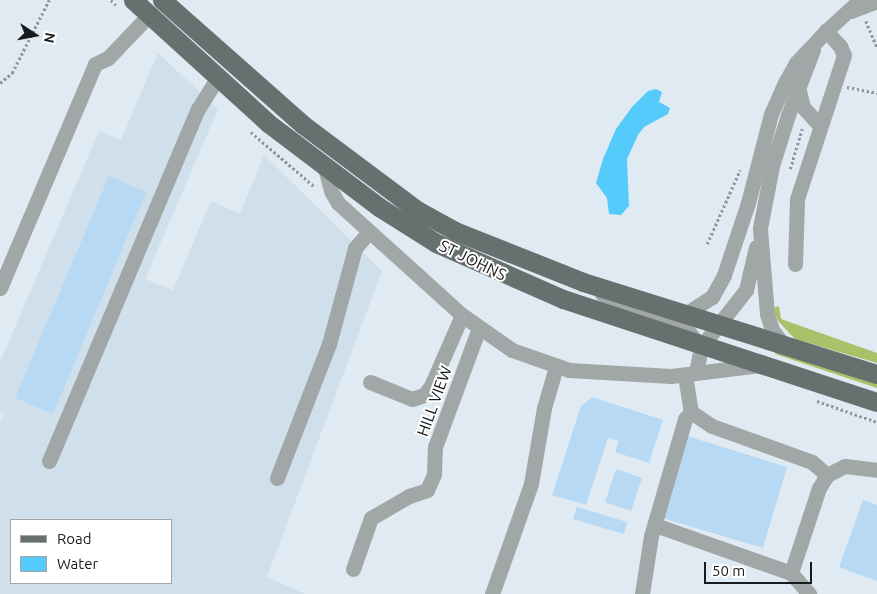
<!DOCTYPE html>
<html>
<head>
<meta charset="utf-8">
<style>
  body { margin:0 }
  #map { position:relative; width:877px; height:594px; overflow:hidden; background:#e0eaf2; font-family:Ubuntu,sans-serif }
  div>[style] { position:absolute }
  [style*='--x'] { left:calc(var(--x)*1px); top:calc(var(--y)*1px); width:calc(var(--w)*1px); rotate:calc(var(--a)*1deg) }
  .built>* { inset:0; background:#cfdfec }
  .green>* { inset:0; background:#aac069 }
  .water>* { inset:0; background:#54cbfb }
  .building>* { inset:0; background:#b8d9f3 }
  .path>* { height:2.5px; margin-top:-1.25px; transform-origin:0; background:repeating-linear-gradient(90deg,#8e959b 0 2.5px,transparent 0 5px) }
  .minor>* { height:15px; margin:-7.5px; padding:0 7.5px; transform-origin:7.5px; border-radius:7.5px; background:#a1a7a6 }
  .major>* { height:19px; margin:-9.5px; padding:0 9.5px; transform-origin:9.5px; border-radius:9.5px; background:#66706e }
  span { translate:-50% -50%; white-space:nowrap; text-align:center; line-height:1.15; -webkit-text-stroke:4px #fff; paint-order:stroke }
  .street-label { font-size:16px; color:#181b1e }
  .legend { position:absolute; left:10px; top:519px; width:162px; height:65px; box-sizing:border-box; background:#fff; border:1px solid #a3a4a5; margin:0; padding:6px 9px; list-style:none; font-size:15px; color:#181b1e }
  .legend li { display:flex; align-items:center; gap:10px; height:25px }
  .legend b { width:25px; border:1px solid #a3a4a5 }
  .north { position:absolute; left:10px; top:10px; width:50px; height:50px; -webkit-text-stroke:4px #fff; paint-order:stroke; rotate:101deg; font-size:14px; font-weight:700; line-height:20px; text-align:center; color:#181b1e }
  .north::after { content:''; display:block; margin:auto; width:18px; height:22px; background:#181b1e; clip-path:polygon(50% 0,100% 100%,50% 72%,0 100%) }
  .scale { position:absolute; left:704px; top:562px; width:108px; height:22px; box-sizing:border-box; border:2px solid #181b1e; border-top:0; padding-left:6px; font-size:15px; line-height:18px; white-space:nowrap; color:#181b1e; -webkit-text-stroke:4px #fff; paint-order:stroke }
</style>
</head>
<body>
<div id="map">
  <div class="built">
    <i style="clip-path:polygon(evenodd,158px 53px,218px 109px,145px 279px,173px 290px,211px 201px,240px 214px,264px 155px,382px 271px,267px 577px,305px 594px,0 594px,0 422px,4px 414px,0 412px,0 362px,99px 131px,121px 140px,158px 53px,11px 520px,171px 520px,171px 583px,11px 583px,11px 520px)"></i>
  </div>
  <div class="green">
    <i style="clip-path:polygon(779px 306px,781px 319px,877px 353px,877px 363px,795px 339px,778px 321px,773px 308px)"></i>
    <i style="clip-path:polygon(776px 348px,877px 384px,877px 388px,775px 354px)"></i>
  </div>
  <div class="water">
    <i style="clip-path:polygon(656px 89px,662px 92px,659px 102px,670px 108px,668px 114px,644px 127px,638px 135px,627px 159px,629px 206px,621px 215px,609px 214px,607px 198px,596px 183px,603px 159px,616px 129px,632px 107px,648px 91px)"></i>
  </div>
  <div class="building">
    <i style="clip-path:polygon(109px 176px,146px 192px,53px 414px,15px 398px)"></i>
    <i style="clip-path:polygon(592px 397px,663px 420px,649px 463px,615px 452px,619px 441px,608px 438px,586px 505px,552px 495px,581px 406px)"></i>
    <i style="clip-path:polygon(687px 436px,787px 467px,763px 548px,662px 518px)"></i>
    <i style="clip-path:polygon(616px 469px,642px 478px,631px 511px,605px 502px)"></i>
    <i style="clip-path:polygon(863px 500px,877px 505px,877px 581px,839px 567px)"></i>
    <i style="clip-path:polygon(577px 507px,627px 522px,624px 534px,573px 519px)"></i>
  </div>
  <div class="path">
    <i style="--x:111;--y:0;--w:7;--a:45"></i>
    <i style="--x:866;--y:21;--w:28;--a:67"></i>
    <i style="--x:0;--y:83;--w:16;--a:-40"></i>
    <i style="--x:12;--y:73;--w:82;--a:-63.1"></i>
    <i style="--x:847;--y:87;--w:31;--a:11"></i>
    <i style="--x:251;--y:132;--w:84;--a:40.7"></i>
    <i style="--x:790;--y:169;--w:42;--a:-73.3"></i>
    <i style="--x:707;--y:244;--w:81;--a:-66"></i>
    <i style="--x:817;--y:401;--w:64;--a:19.3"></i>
  </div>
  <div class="minor">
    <i style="--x:851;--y:11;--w:28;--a:-21"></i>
    <i style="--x:798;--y:87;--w:21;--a:76"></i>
    <i style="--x:803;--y:107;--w:24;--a:48"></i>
    <i style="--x:325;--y:168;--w:24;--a:75"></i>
    <i style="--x:331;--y:191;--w:14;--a:60"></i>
    <i style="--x:338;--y:203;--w:167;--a:42.1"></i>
    <i style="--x:462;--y:315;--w:61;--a:35"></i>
    <i style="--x:512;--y:350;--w:60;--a:19.3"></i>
    <i style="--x:569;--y:370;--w:102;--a:3.4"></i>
    <i style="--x:671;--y:376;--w:90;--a:-7"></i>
    <i style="--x:795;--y:264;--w:65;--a:-88.2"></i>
    <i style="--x:797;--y:199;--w:151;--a:-71.9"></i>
    <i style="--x:844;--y:55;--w:10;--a:-114"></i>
    <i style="--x:840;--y:46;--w:21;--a:-133"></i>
    <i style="--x:0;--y:288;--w:243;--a:-67"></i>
    <i style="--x:95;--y:64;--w:14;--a:-25"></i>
    <i style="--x:108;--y:58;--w:59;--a:-46.4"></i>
    <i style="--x:602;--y:294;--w:88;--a:21.3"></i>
    <i style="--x:684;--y:326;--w:27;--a:51"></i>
    <i style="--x:701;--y:347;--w:25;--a:101"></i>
    <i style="--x:687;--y:313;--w:30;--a:-33"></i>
    <i style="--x:712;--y:297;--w:25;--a:-61"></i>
    <i style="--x:724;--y:275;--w:76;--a:-71.6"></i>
    <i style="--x:748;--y:203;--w:92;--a:-75.5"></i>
    <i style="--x:771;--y:114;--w:36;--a:-66"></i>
    <i style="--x:786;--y:81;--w:21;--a:-61"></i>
    <i style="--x:796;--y:63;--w:44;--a:-46.8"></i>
    <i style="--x:826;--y:31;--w:46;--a:-42.4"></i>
    <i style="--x:783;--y:344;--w:18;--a:-128"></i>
    <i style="--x:772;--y:330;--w:17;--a:-107"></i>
    <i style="--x:767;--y:314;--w:86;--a:-94.7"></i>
    <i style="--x:760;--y:228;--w:63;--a:-79"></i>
    <i style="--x:772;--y:166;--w:53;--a:-72.6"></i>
    <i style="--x:788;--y:115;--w:70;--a:-69"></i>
    <i style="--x:701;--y:347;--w:73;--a:-51.7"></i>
    <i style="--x:746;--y:290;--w:44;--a:-76.9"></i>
    <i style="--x:685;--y:375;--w:37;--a:81"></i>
    <i style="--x:691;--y:412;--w:25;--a:34"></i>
    <i style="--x:712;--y:426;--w:106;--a:19.8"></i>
    <i style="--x:812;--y:462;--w:20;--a:41"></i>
    <i style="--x:370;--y:382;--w:45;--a:22"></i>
    <i style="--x:412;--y:399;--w:13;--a:-18"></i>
    <i style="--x:424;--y:395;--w:11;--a:-52"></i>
    <i style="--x:431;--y:386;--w:77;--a:-66.4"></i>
    <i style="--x:49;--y:461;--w:382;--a:-67.1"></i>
    <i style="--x:198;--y:109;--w:36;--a:-58"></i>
    <i style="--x:277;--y:478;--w:144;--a:-68.8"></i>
    <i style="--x:329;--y:344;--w:99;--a:-74.8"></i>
    <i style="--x:355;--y:248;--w:21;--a:-49"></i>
    <i style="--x:655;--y:525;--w:144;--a:19.4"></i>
    <i style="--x:791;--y:573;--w:28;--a:49"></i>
    <i style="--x:353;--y:569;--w:54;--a:-70.6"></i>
    <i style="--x:371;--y:518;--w:44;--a:-30.1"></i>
    <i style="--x:409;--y:496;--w:19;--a:-18"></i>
    <i style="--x:427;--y:490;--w:17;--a:-66"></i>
    <i style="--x:434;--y:474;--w:27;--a:-88"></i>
    <i style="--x:435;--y:447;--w:127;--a:-69.7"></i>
    <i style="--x:791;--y:573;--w:89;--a:-71.8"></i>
    <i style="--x:819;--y:488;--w:15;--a:-58"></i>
    <i style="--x:827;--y:475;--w:20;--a:-27"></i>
    <i style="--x:845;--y:466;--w:32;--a:7"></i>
    <i style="--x:492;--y:594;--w:117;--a:-70.5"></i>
    <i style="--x:531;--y:484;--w:77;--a:-80.3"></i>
    <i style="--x:544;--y:408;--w:43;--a:-73.7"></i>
    <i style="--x:642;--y:594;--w:59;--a:-81.2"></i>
    <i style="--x:651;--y:536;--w:122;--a:-73.8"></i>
    <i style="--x:685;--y:419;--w:9;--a:-49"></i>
  </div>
  <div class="major">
    <i style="--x:133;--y:0;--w:183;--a:42.3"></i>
    <i style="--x:268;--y:123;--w:139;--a:37.1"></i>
    <i style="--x:379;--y:207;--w:67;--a:32.3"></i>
    <i style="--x:436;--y:243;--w:139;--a:23.8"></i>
    <i style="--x:563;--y:299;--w:330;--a:18.2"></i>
    <i style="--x:162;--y:0;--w:187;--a:41.5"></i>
    <i style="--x:302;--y:124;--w:144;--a:36.8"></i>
    <i style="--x:417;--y:210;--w:43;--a:28.9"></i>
    <i style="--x:455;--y:231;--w:138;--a:21.7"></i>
    <i style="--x:583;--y:282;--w:308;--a:17.4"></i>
  </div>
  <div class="street-label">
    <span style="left:473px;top:260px;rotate:26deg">ST JOHNS</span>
    <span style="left:434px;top:401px;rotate:-70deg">HILL VIEW</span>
  </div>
  <ul class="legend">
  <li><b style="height:6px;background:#66706e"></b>Road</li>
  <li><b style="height:14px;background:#54cbfb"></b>Water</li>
  </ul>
  <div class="north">N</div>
  <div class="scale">50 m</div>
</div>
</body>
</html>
